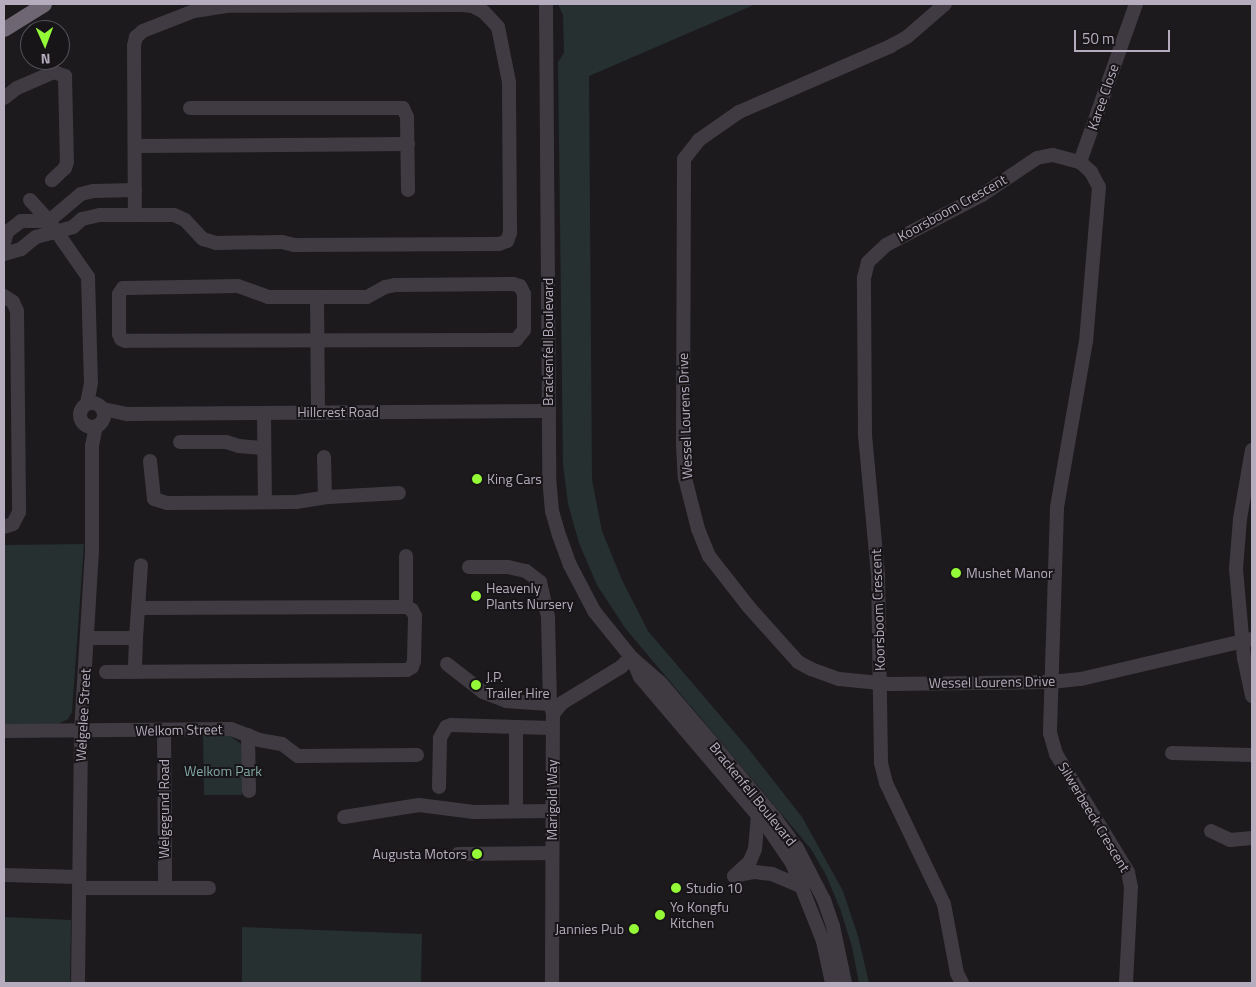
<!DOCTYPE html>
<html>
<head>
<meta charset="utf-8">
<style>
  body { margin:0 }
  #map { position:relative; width:1256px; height:987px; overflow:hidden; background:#1c1a1d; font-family:"Titillium Web",sans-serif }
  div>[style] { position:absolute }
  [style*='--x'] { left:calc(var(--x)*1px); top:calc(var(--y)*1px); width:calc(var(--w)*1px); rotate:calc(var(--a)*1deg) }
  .green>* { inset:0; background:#263030 }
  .minor>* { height:14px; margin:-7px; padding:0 7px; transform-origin:7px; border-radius:7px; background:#403b42 }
  .minor>.ring { margin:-7px; padding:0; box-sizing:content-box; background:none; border:14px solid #403b42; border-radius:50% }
  .highway>* { height:15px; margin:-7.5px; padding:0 7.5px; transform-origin:7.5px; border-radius:7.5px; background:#6e6773 }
  .dots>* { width:14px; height:14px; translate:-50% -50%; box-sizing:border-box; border:2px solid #171518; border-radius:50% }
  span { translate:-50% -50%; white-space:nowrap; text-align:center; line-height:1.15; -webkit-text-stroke:4px #171518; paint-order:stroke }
  .street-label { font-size:14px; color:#b5acbd }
  .poi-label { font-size:14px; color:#b5acbd }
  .left { translate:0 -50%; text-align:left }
  .right { translate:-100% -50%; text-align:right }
  .park-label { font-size:14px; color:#83a8a5 }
  .frame { position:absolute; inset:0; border:5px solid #b5acbd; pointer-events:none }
  .north { position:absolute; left:20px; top:20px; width:50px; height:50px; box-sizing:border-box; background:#171518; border:1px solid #56515a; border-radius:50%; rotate:178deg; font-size:14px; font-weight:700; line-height:20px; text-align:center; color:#b5acbd }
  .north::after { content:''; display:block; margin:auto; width:18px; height:22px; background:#94f936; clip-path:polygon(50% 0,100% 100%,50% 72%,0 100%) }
  .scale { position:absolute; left:1074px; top:30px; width:96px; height:22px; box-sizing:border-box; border:2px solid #b5acbd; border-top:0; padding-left:6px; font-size:15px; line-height:18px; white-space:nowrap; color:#b5acbd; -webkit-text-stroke:4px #171518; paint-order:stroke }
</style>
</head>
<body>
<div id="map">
  <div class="green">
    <i style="clip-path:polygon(558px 4px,756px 4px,589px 76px,592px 480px,602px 531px,622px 580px,648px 631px,747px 747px,802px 817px,843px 891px,858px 936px,869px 983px,859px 983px,852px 947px,841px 911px,826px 875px,811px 849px,625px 628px,597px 585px,579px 543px,568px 504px,563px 464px,558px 62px,564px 53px,563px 15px)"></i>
    <i style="clip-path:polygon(84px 544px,72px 712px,68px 719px,58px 724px,4px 727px,4px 545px)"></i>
    <i style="clip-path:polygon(203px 735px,229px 735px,242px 745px,243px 792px,241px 795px,204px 795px)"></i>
    <i style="clip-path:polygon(4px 917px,71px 920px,70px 983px,4px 983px)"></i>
    <i style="clip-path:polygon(242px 927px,422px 934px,421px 983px,242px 983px)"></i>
  </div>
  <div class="minor">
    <i style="--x:546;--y:4;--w:473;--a:89.6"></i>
    <i style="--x:549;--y:477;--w:34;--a:85"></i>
    <i style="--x:552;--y:511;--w:25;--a:74"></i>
    <i style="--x:559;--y:535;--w:32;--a:70"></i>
    <i style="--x:570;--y:565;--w:52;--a:62.4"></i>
    <i style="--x:594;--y:611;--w:59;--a:51.2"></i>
    <i style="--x:631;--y:657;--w:38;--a:41"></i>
    <i style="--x:660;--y:682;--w:82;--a:49.5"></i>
    <i style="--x:713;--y:744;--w:97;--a:50"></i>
    <i style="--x:775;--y:818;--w:37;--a:54"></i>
    <i style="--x:797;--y:848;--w:59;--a:62.6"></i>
    <i style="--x:824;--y:900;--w:28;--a:71"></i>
    <i style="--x:833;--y:926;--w:58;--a:78.1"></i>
    <i style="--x:945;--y:4;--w:50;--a:139"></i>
    <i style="--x:907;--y:37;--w:18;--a:151"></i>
    <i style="--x:891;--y:46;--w:166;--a:156.5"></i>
    <i style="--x:739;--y:112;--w:49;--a:145"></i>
    <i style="--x:699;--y:140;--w:24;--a:128"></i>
    <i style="--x:684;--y:159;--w:286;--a:90.2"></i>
    <i style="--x:683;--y:445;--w:33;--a:87"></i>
    <i style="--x:685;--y:478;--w:53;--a:75.7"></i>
    <i style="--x:698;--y:529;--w:29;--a:68"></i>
    <i style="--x:709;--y:556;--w:63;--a:52"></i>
    <i style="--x:748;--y:606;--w:75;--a:48.2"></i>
    <i style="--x:798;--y:662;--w:15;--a:28"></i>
    <i style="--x:811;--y:669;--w:30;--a:20"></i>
    <i style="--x:839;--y:679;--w:51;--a:5.6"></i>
    <i style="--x:890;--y:684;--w:161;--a:-0.7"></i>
    <i style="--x:1051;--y:682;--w:30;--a:-6"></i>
    <i style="--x:1081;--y:679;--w:176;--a:-13.2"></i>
    <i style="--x:4;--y:98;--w:16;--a:-38"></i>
    <i style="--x:17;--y:88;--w:40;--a:-23.4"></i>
    <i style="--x:54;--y:72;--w:12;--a:20"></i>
    <i style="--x:65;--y:76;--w:86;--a:88.7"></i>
    <i style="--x:67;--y:162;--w:6;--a:108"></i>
    <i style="--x:65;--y:168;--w:18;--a:137"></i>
    <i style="--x:190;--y:108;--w:213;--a:0"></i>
    <i style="--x:403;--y:108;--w:10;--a:66"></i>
    <i style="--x:407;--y:117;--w:73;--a:89.2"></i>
    <i style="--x:135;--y:146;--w:273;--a:-0.4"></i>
    <i style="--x:1080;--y:162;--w:168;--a:-70.5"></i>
    <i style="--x:30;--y:200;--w:28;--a:48"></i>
    <i style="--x:49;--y:221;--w:68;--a:55.1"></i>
    <i style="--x:88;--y:277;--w:106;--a:88.4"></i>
    <i style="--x:91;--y:383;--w:21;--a:101"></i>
    <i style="--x:4;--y:243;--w:11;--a:-75"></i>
    <i style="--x:7;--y:232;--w:18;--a:-38"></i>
    <i style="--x:21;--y:221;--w:28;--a:0"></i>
    <i style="--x:49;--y:221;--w:42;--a:-40.2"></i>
    <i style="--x:81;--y:194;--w:12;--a:-14"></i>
    <i style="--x:93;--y:191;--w:42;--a:-1.4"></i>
    <i style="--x:4;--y:254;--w:18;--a:-16"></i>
    <i style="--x:21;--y:249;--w:19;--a:-39"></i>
    <i style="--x:36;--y:237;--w:38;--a:-15"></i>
    <i style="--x:73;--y:227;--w:12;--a:-42"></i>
    <i style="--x:82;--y:219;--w:18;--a:-13"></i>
    <i style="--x:100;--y:215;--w:74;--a:0"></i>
    <i style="--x:174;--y:215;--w:12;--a:24"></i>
    <i style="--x:185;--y:220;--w:26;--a:47"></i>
    <i style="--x:203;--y:239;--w:14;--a:17"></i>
    <i style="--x:216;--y:243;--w:66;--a:-0.9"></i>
    <i style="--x:282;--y:242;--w:12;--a:14"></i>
    <i style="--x:294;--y:245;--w:205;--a:-0.3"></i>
    <i style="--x:499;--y:244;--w:9;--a:-21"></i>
    <i style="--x:507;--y:241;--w:9;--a:-69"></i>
    <i style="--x:510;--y:233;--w:151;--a:-90.4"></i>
    <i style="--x:509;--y:82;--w:56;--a:-101.3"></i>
    <i style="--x:498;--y:27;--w:21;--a:-133"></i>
    <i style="--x:484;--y:12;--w:13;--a:-153"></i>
    <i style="--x:472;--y:6;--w:10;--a:-174"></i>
    <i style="--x:462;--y:5;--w:236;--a:179.8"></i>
    <i style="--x:226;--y:6;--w:32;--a:171"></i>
    <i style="--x:194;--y:11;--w:55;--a:158.6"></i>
    <i style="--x:143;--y:31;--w:9;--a:139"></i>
    <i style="--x:136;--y:37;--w:9;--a:103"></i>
    <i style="--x:134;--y:46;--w:169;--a:89.7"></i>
    <i style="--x:513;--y:284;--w:7;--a:16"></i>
    <i style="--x:520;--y:286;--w:9;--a:63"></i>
    <i style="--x:524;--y:294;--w:36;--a:90"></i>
    <i style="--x:524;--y:330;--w:13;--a:129"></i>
    <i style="--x:516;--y:340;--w:391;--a:179.9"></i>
    <i style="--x:125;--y:341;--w:4;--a:-153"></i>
    <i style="--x:121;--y:339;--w:5;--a:-112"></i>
    <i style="--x:119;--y:334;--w:40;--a:-90"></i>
    <i style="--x:119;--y:294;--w:7;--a:-56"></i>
    <i style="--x:123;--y:288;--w:4;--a:0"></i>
    <i style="--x:127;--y:288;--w:111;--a:-1"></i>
    <i style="--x:238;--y:286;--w:32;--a:20"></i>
    <i style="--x:268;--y:297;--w:99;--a:0"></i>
    <i style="--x:367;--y:297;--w:21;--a:-29"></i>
    <i style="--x:385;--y:287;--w:10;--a:-11"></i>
    <i style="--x:395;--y:285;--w:118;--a:-0.5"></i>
    <i style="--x:4;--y:296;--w:11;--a:34"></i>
    <i style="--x:13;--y:302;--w:10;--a:66"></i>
    <i style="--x:17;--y:311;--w:201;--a:89.4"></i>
    <i style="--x:19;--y:512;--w:13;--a:117"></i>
    <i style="--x:13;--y:524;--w:9;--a:162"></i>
    <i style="--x:317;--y:297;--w:116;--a:89.5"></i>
    <i class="ring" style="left:80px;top:403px;width:10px;height:10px"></i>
    <i style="--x:103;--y:409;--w:25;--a:12"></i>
    <i style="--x:127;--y:414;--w:422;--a:-0.4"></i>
    <i style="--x:264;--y:413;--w:89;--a:89.4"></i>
    <i style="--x:180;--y:442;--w:46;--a:0"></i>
    <i style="--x:226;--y:442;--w:14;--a:17"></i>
    <i style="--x:239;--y:446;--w:25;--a:5"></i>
    <i style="--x:1252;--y:450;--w:70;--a:99.9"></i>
    <i style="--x:1240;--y:519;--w:50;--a:94.6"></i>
    <i style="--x:1236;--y:569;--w:89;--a:84.9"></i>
    <i style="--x:1244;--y:658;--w:39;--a:78"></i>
    <i style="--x:324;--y:457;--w:40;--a:88.6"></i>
    <i style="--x:150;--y:461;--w:38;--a:84"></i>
    <i style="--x:154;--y:499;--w:14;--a:17"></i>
    <i style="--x:167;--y:503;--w:129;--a:-0.4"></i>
    <i style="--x:296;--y:502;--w:33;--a:-9"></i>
    <i style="--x:329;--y:497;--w:70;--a:-3.3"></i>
    <i style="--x:406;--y:556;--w:51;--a:90"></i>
    <i style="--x:469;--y:567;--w:39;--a:0"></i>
    <i style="--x:508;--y:567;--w:18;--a:13"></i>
    <i style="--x:526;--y:571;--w:18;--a:38"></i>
    <i style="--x:540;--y:582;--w:36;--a:77"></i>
    <i style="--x:548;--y:617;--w:87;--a:88.7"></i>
    <i style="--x:550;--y:704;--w:10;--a:73"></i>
    <i style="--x:87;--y:638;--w:49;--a:0"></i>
    <i style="--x:136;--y:638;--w:34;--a:92"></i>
    <i style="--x:136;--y:638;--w:73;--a:-86.1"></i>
    <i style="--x:632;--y:658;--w:21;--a:67"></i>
    <i style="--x:640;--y:677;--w:194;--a:49.6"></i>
    <i style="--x:766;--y:825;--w:46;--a:55.6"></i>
    <i style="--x:792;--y:863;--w:84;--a:68.3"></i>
    <i style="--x:823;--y:941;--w:43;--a:77.9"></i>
    <i style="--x:447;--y:664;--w:46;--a:37.9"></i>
    <i style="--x:483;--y:692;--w:25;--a:21"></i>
    <i style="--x:506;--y:701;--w:44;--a:3.9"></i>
    <i style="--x:106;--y:672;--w:301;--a:-0.4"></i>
    <i style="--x:407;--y:670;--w:6;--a:-31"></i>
    <i style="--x:412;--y:667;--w:6;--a:-72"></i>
    <i style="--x:414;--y:661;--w:45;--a:-88.7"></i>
    <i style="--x:415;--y:616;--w:7;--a:-117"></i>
    <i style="--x:412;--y:610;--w:7;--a:-153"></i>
    <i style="--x:406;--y:607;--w:268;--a:179.8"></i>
    <i style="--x:516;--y:727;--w:76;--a:90"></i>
    <i style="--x:164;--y:730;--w:158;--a:89.6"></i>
    <i style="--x:4;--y:731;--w:227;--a:-0.5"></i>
    <i style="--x:231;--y:729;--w:30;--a:21"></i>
    <i style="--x:259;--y:740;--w:23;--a:10"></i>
    <i style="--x:282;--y:744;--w:20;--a:37"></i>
    <i style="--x:298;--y:756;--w:119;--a:-0.5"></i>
    <i style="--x:248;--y:735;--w:56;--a:89"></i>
    <i style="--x:1172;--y:753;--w:80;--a:1.4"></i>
    <i style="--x:439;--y:787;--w:49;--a:-88.8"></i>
    <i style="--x:440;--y:738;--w:13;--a:-61"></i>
    <i style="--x:446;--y:727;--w:5;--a:-22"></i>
    <i style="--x:451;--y:725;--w:101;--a:1.7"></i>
    <i style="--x:344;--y:817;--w:76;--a:-9.1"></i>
    <i style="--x:419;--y:805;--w:55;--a:7.3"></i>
    <i style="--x:474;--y:812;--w:78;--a:-0.7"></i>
    <i style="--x:1211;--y:831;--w:21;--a:25"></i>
    <i style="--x:1230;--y:840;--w:22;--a:-5"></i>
    <i style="--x:458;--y:854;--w:94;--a:-0.6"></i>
    <i style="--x:4;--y:875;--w:75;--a:1.5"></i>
    <i style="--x:734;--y:876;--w:21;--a:-11"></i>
    <i style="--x:755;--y:872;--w:17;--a:7"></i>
    <i style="--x:772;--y:874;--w:34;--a:23"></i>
    <i style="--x:734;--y:876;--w:22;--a:-43"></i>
    <i style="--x:750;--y:861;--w:13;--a:-67"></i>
    <i style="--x:755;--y:849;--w:33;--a:-85"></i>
    <i style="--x:79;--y:888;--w:130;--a:0"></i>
    <i style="--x:78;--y:983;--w:252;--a:-89.3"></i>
    <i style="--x:81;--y:731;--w:181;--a:-86.5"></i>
    <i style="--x:92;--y:550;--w:104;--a:-90"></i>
    <i style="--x:92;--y:446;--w:20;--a:-79"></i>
    <i style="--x:552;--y:983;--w:269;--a:-89.8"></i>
    <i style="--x:553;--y:714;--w:14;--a:-51"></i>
    <i style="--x:562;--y:703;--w:69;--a:-31.4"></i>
    <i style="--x:621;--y:667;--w:14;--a:-45"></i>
    <i style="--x:962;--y:983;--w:11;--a:-117"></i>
    <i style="--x:957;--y:973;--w:70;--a:-100.7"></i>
    <i style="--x:944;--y:904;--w:134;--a:-115.6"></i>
    <i style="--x:886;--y:783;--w:21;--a:-104"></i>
    <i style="--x:881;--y:763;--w:188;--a:-90.9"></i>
    <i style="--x:878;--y:575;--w:141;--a:-95.3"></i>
    <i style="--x:865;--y:435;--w:157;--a:-90.4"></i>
    <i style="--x:864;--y:278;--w:16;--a:-76"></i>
    <i style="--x:868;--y:262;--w:25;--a:-43"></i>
    <i style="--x:886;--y:245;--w:108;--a:-27.5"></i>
    <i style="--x:982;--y:195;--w:66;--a:-33.9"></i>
    <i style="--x:1037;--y:158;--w:16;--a:-11"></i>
    <i style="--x:1053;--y:155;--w:28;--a:15"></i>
    <i style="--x:1080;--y:162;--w:15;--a:42"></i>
    <i style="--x:1091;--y:172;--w:17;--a:62"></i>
    <i style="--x:1099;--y:187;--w:155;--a:94.8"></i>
    <i style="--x:1086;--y:341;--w:169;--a:99.9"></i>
    <i style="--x:1057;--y:508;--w:225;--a:91.8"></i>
    <i style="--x:1050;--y:733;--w:22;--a:74"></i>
    <i style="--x:1056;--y:754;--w:138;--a:58.6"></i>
    <i style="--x:1128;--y:872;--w:15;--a:79"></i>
    <i style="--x:1131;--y:887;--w:96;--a:93"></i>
  </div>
  <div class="highway">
    <i style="--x:4;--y:29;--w:47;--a:-32"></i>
  </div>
  <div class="dots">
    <i style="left:477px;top:479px;background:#94f936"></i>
    <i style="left:956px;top:573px;background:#94f936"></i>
    <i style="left:476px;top:596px;background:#94f936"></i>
    <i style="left:476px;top:685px;background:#94f936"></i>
    <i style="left:477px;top:854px;background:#94f936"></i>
    <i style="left:676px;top:888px;background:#94f936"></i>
    <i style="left:660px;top:915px;background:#94f936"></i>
    <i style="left:634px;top:929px;background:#94f936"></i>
  </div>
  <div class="street-label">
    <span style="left:1103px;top:97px;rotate:-71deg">Karee Close</span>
    <span style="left:952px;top:208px;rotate:-29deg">Koorsboom Crescent</span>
    <span style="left:548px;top:342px;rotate:-90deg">Brackenfell Boulevard</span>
    <span style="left:338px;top:412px">Hillcrest Road</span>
    <span style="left:685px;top:416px;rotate:-92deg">Wessel Lourens Drive</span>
    <span style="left:878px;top:610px;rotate:-92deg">Koorsboom Crescent</span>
    <span style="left:992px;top:682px;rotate:-1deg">Wessel Lourens Drive</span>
    <span style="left:83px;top:715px;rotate:-87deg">Welgelee Street</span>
    <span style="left:179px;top:730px;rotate:-1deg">Welkom Street</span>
    <span style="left:753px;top:794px;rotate:51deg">Brackenfell Boulevard</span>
    <span style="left:552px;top:800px;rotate:-90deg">Marigold Way</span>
    <span style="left:164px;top:809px;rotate:-90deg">Welgegund Road</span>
    <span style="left:1094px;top:817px;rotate:59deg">Silwerbeeck Crescent</span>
  </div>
  <div class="poi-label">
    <span class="left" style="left:487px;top:479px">King Cars</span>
    <span class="left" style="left:966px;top:573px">Mushet Manor</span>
    <span class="left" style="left:486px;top:596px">Heavenly<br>Plants Nursery</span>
    <span class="left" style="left:486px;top:685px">J.P.<br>Trailer Hire</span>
    <span class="right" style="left:467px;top:854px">Augusta Motors</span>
    <span class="left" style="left:686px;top:888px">Studio 10</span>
    <span class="left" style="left:670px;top:915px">Yo Kongfu<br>Kitchen</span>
    <span class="right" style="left:624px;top:929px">Jannies Pub</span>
  </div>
  <div class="park-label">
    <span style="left:223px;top:771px">Welkom Park</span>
  </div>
  <div class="frame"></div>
  <div class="north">N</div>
  <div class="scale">50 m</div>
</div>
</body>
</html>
